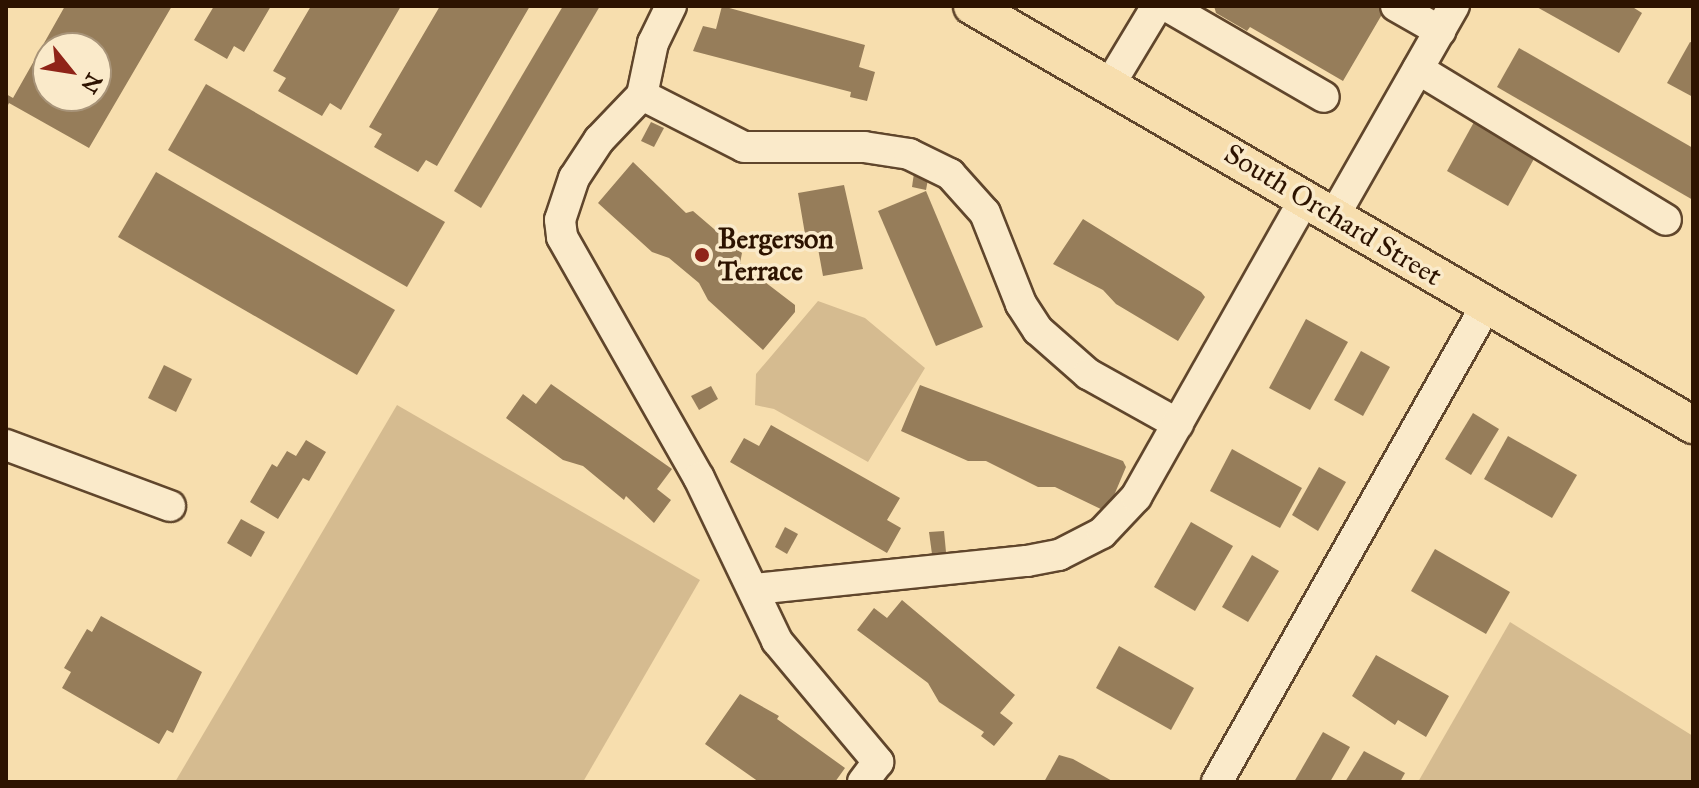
<!DOCTYPE html>
<html>
<head>
<meta charset="utf-8">
<style>
  body { margin:0 }
  #map { position:relative; width:1699px; height:788px; overflow:hidden; background:#f7deae; font-family:"IM FELL Great Primer",serif }
  div>[style] { position:absolute }
  [style*='--x'] { left:calc(var(--x)*1px); top:calc(var(--y)*1px); width:calc(var(--w)*1px); rotate:calc(var(--a)*1deg) }
  .green>* { inset:0; background:#d5bb90 }
  .building>* { inset:0; background:#967d5a }
  .roads { filter:drop-shadow(2px 0 #60462c) drop-shadow(-2px 0 #60462c) drop-shadow(0 2px #60462c) drop-shadow(0 -2px #60462c) }
  .minor>* { height:30px; margin:-15px; padding:0 15px; transform-origin:15px; border-radius:15px; background:#faeaca }
  .major>* { height:36px; margin:-18px; padding:0 18px; transform-origin:18px; border-radius:18px; background:#f7deae }
  .dots>* { width:22px; height:22px; translate:-50% -50%; box-sizing:border-box; border:4px solid #faeaca; border-radius:50% }
  span { translate:-50% -50%; white-space:nowrap; text-align:center; line-height:1.15; -webkit-text-stroke:7px #faeaca; paint-order:stroke }
  .street-label { font-size:28px; color:#2d1300 }
  .poi-label { font-size:28px; color:#2d1300; font-weight:700 }
  .left { translate:0 -50%; text-align:left }
  .frame { position:absolute; inset:0; border:8px solid #2d1300; pointer-events:none }
  .north { position:absolute; left:32px; top:32px; width:80px; height:80px; box-sizing:border-box; background:#faeaca; border:2px solid #a89479; border-radius:50%; rotate:120deg; font-size:22px; font-weight:700; line-height:32px; text-align:center; color:#2d1300 }
  .north::after { content:''; display:block; margin:auto; width:28px; height:36px; background:#8f2418; clip-path:polygon(50% 0,100% 100%,50% 72%,0 100%) }
</style>
</head>
<body>
<div id="map">
  <div class="green">
    <i style="clip-path:polygon(818px 301px,865px 318px,925px 368px,868px 462px,774px 409px,755px 405px,756px 374px)"></i>
    <i style="clip-path:polygon(397px 405px,700px 580px,583px 782px,175px 782px)"></i>
    <i style="clip-path:polygon(1510px 622px,1693px 736px,1693px 782px,1418px 782px)"></i>
  </div>
  <div class="building">
    <i style="clip-path:polygon(evenodd,65px 6px,172px 6px,89px 148px,9px 103px,6px 109px,6px 94px,13px 98px,65px 6px,48px 48px,96px 48px,96px 96px,48px 96px,48px 48px)"></i>
    <i style="clip-path:polygon(214px 6px,271px 6px,244px 52px,234px 46px,227px 59px,194px 40px)"></i>
    <i style="clip-path:polygon(311px 6px,401px 6px,341px 110px,330px 103px,322px 116px,278px 91px,286px 78px,273px 71px)"></i>
    <i style="clip-path:polygon(440px 6px,530px 6px,437px 166px,426px 160px,418px 172px,374px 147px,382px 134px,369px 127px)"></i>
    <i style="clip-path:polygon(563px 6px,600px 6px,481px 208px,454px 191px)"></i>
    <i style="clip-path:polygon(722px 6px,865px 45px,859px 67px,875px 72px,867px 101px,850px 97px,851px 92px,693px 51px,703px 26px,716px 29px)"></i>
    <i style="clip-path:polygon(1214px 6px,1376px 6px,1384px 11px,1343px 81px,1250px 27px,1247px 31px,1216px 13px)"></i>
    <i style="clip-path:polygon(1535px 6px,1631px 6px,1642px 13px,1619px 53px)"></i>
    <i style="clip-path:polygon(1690px 42px,1693px 43px,1693px 97px,1667px 83px)"></i>
    <i style="clip-path:polygon(1519px 48px,1693px 148px,1693px 200px,1497px 87px)"></i>
    <i style="clip-path:polygon(206px 84px,445px 222px,407px 287px,168px 150px)"></i>
    <i style="clip-path:polygon(651px 122px,664px 128px,654px 147px,641px 141px)"></i>
    <i style="clip-path:polygon(1474px 122px,1535px 157px,1508px 206px,1447px 171px)"></i>
    <i style="clip-path:polygon(633px 162px,686px 213px,693px 211px,742px 253px,740px 263px,795px 305px,795px 312px,763px 350px,708px 300px,699px 283px,669px 258px,652px 252px,598px 203px)"></i>
    <i style="clip-path:polygon(915px 166px,930px 169px,926px 190px,912px 187px)"></i>
    <i style="clip-path:polygon(156px 172px,395px 310px,357px 375px,118px 237px)"></i>
    <i style="clip-path:polygon(844px 185px,863px 269px,823px 276px,815px 232px,805px 234px,798px 193px)"></i>
    <i style="clip-path:polygon(926px 191px,983px 327px,936px 346px,878px 211px)"></i>
    <i style="clip-path:polygon(1083px 219px,1201px 292px,1205px 297px,1178px 341px,1116px 304px,1103px 290px,1053px 264px)"></i>
    <i style="clip-path:polygon(1306px 319px,1348px 342px,1310px 410px,1269px 388px)"></i>
    <i style="clip-path:polygon(1361px 351px,1390px 367px,1363px 416px,1334px 400px)"></i>
    <i style="clip-path:polygon(164px 365px,192px 379px,176px 412px,148px 398px)"></i>
    <i style="clip-path:polygon(551px 384px,672px 469px,657px 489px,671px 500px,654px 523px,626px 496px,624px 500px,583px 466px,563px 460px,506px 418px,523px 394px,536px 404px)"></i>
    <i style="clip-path:polygon(920px 385px,1123px 461px,1126px 467px,1107px 512px,1055px 487px,1038px 487px,986px 461px,968px 461px,901px 431px)"></i>
    <i style="clip-path:polygon(711px 386px,718px 399px,699px 410px,691px 396px)"></i>
    <i style="clip-path:polygon(1473px 413px,1499px 429px,1471px 475px,1445px 459px)"></i>
    <i style="clip-path:polygon(771px 425px,900px 498px,887px 520px,901px 528px,887px 553px,730px 462px,744px 438px,759px 446px)"></i>
    <i style="clip-path:polygon(1508px 436px,1577px 475px,1552px 518px,1484px 479px)"></i>
    <i style="clip-path:polygon(306px 440px,326px 452px,309px 481px,303px 478px,278px 519px,250px 502px,272px 464px,277px 467px,287px 451px,296px 456px)"></i>
    <i style="clip-path:polygon(1232px 449px,1302px 488px,1280px 528px,1210px 491px)"></i>
    <i style="clip-path:polygon(1319px 467px,1346px 482px,1318px 531px,1292px 515px)"></i>
    <i style="clip-path:polygon(241px 519px,265px 532px,251px 557px,227px 543px)"></i>
    <i style="clip-path:polygon(1191px 522px,1233px 546px,1195px 611px,1154px 587px)"></i>
    <i style="clip-path:polygon(785px 527px,798px 534px,787px 554px,775px 547px)"></i>
    <i style="clip-path:polygon(944px 531px,946px 552px,932px 554px,929px 532px)"></i>
    <i style="clip-path:polygon(1435px 549px,1510px 592px,1486px 634px,1411px 591px)"></i>
    <i style="clip-path:polygon(1252px 555px,1279px 571px,1248px 622px,1222px 607px)"></i>
    <i style="clip-path:polygon(902px 600px,1015px 695px,1000px 713px,1013px 723px,994px 746px,981px 736px,984px 732px,939px 702px,928px 683px,857px 630px,874px 608px,887px 618px)"></i>
    <i style="clip-path:polygon(101px 616px,202px 672px,173px 733px,167px 730px,159px 744px,62px 688px,71px 672px,64px 668px,87px 629px,92px 632px)"></i>
    <i style="clip-path:polygon(1119px 646px,1194px 688px,1171px 730px,1096px 688px)"></i>
    <i style="clip-path:polygon(1376px 655px,1449px 696px,1426px 737px,1398px 720px,1395px 725px,1352px 696px)"></i>
    <i style="clip-path:polygon(740px 694px,779px 716px,777px 719px,845px 768px,835px 782px,759px 782px,705px 744px)"></i>
    <i style="clip-path:polygon(1323px 732px,1350px 747px,1330px 782px,1294px 782px)"></i>
    <i style="clip-path:polygon(1364px 751px,1405px 773px,1400px 782px,1345px 782px)"></i>
    <i style="clip-path:polygon(1059px 755px,1073px 759px,1114px 782px,1044px 782px)"></i>
  </div>
  <div class="roads">
    <div class="minor">
      <i style="--x:671;--y:6;--w:41;--a:115.9"></i>
      <i style="--x:653;--y:43;--w:53;--a:101.9"></i>
      <i style="--x:642;--y:95;--w:62;--a:133.7"></i>
      <i style="--x:599;--y:140;--w:45;--a:123.3"></i>
      <i style="--x:574;--y:178;--w:44;--a:108.4"></i>
      <i style="--x:560;--y:220;--w:17;--a:83"></i>
      <i style="--x:562;--y:237;--w:277;--a:60.4"></i>
      <i style="--x:699;--y:478;--w:181;--a:64.4"></i>
      <i style="--x:777;--y:641;--w:158;--a:50.1"></i>
      <i style="--x:878;--y:762;--w:25;--a:127"></i>
      <i style="--x:1167;--y:6;--w:181;--a:30.1"></i>
      <i style="--x:1396;--y:6;--w:51;--a:29.6"></i>
      <i style="--x:1418;--y:69;--w:290;--a:31.3"></i>
      <i style="--x:1110;--y:84;--w:91;--a:-58.9"></i>
      <i style="--x:642;--y:95;--w:114;--a:27"></i>
      <i style="--x:744;--y:147;--w:120;--a:0"></i>
      <i style="--x:864;--y:147;--w:46;--a:8.8"></i>
      <i style="--x:909;--y:154;--w:46;--a:26"></i>
      <i style="--x:950;--y:174;--w:52;--a:48.1"></i>
      <i style="--x:985;--y:213;--w:98;--a:68.4"></i>
      <i style="--x:1021;--y:304;--w:31;--a:57"></i>
      <i style="--x:1038;--y:330;--w:67;--a:41.3"></i>
      <i style="--x:1088;--y:374;--w:103;--a:29.1"></i>
      <i style="--x:1334;--y:216;--w:242;--a:-60.3"></i>
      <i style="--x:6;--y:445;--w:175;--a:20.4"></i>
      <i style="--x:755;--y:589;--w:273;--a:-5.9"></i>
      <i style="--x:1027;--y:561;--w:33;--a:-11"></i>
      <i style="--x:1059;--y:555;--w:48;--a:-27.1"></i>
      <i style="--x:1102;--y:533;--w:50;--a:-46.6"></i>
      <i style="--x:1136;--y:497;--w:343;--a:-60.5"></i>
      <i style="--x:1217;--y:782;--w:547;--a:-60.53"></i>
    </div>
    <div class="major">
      <i style="--x:972;--y:6;--w:834;--a:30.16"></i>
    </div>
  </div>
  <div class="dots">
    <i style="left:702px;top:255px;background:#8f2418"></i>
  </div>
  <div class="street-label">
    <span style="left:1333px;top:215px;rotate:31deg">South Orchard Street</span>
  </div>
  <div class="poi-label">
    <span class="left" style="left:718px;top:255px">Bergerson<br>Terrace</span>
  </div>
  <div class="frame"></div>
  <div class="north">N</div>
</div>
</body>
</html>
